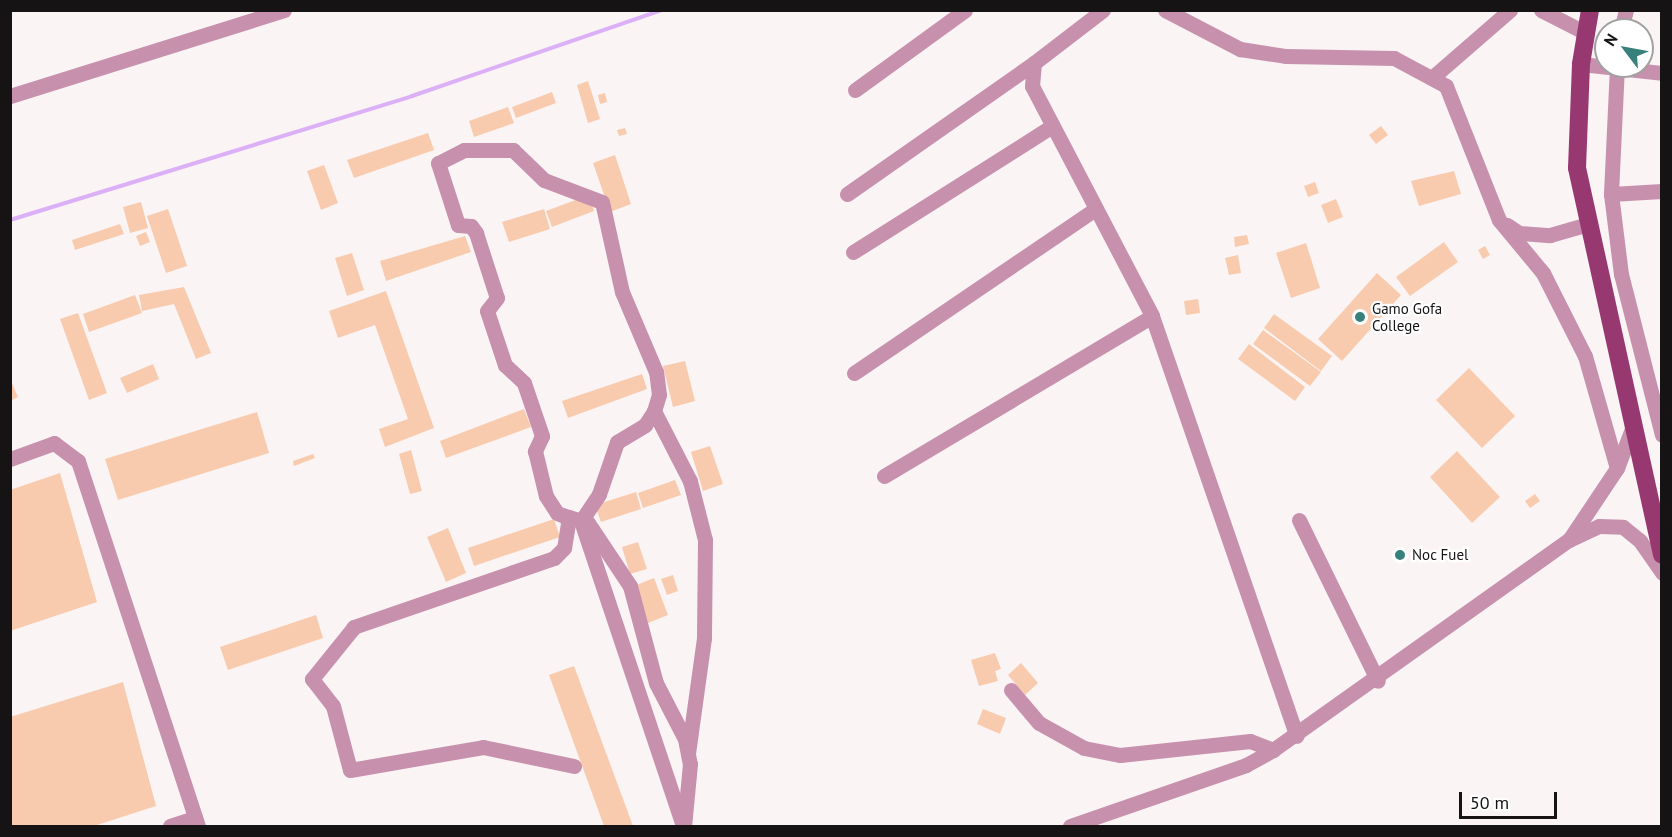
<!DOCTYPE html>
<html>
<head>
<meta charset="utf-8">
<style>
  body { margin:0 }
  #map { position:relative; width:1672px; height:837px; overflow:hidden; background:#fbf4f4; font-family:"PT Sans",sans-serif }
  div>[style] { position:absolute }
  [style*='--x'] { left:calc(var(--x)*1px); top:calc(var(--y)*1px); width:calc(var(--w)*1px); rotate:calc(var(--a)*1deg) }
  .stream>* { height:4px; margin:-2px; padding:0 2px; transform-origin:2px; border-radius:2px; background:#dbb0f6 }
  .building>* { inset:0; background:#f8cbaf }
  .minor>* { height:15px; margin:-7.5px; padding:0 7.5px; transform-origin:7.5px; border-radius:7.5px; background:#c791ae }
  .major>* { height:18px; margin:-9px; padding:0 9px; transform-origin:9px; border-radius:9px; background:#973871 }
  .dots>* { width:16px; height:16px; translate:-50% -50%; box-sizing:border-box; border:3px solid #fff; border-radius:50% }
  span { translate:-50% -50%; white-space:nowrap; text-align:center; line-height:1.15; -webkit-text-stroke:4.5px #fff; paint-order:stroke }
  .poi-label { font-size:15px; color:#151313 }
  .left { translate:0 -50%; text-align:left }
  .frame { position:absolute; inset:0; border:12px solid #151313; pointer-events:none }
  .north { position:absolute; left:1594px; top:18px; width:60px; height:60px; box-sizing:border-box; background:#fff; border:2px solid #a1a1a1; border-radius:50%; rotate:302deg; font-size:16px; font-weight:700; line-height:24px; text-align:center; color:#151313 }
  .north::after { content:''; display:block; margin:auto; width:21px; height:27px; background:#38807b; clip-path:polygon(50% 0,100% 100%,50% 72%,0 100%) }
  .scale { position:absolute; left:1459px; top:792px; width:98px; height:27px; box-sizing:border-box; border:3px solid #151313; border-top:0; padding-left:8px; font-size:18px; line-height:21px; white-space:nowrap; color:#151313; -webkit-text-stroke:4px #fff; paint-order:stroke }
</style>
</head>
<body>
<div id="map">
  <div class="stream">
    <i style="--x:10;--y:220;--w:421;--a:-17.1"></i>
    <i style="--x:412;--y:96;--w:264;--a:-19"></i>
  </div>
  <div class="building">
    <i style="clip-path:polygon(588px 81px,600px 119px,588px 123px,577px 85px)"></i>
    <i style="clip-path:polygon(552px 92px,556px 103px,516px 118px,512px 107px)"></i>
    <i style="clip-path:polygon(605px 93px,607px 102px,600px 104px,598px 95px)"></i>
    <i style="clip-path:polygon(508px 107px,514px 123px,474px 137px,469px 121px)"></i>
    <i style="clip-path:polygon(1381px 126px,1388px 135px,1376px 144px,1369px 135px)"></i>
    <i style="clip-path:polygon(625px 128px,627px 134px,619px 136px,617px 130px)"></i>
    <i style="clip-path:polygon(428px 133px,434px 150px,354px 178px,347px 160px)"></i>
    <i style="clip-path:polygon(615px 155px,631px 204px,610px 212px,593px 163px)"></i>
    <i style="clip-path:polygon(324px 165px,338px 203px,321px 210px,307px 171px)"></i>
    <i style="clip-path:polygon(1454px 171px,1461px 194px,1419px 206px,1411px 181px)"></i>
    <i style="clip-path:polygon(1315px 182px,1319px 193px,1308px 197px,1304px 186px)"></i>
    <i style="clip-path:polygon(589px 195px,594px 211px,552px 227px,546px 211px)"></i>
    <i style="clip-path:polygon(1336px 199px,1343px 217px,1328px 223px,1321px 205px)"></i>
    <i style="clip-path:polygon(141px 202px,148px 228px,130px 233px,123px 207px)"></i>
    <i style="clip-path:polygon(168px 209px,187px 266px,166px 273px,147px 216px)"></i>
    <i style="clip-path:polygon(544px 209px,550px 229px,509px 242px,502px 222px)"></i>
    <i style="clip-path:polygon(120px 224px,124px 234px,75px 250px,72px 240px)"></i>
    <i style="clip-path:polygon(146px 232px,150px 242px,140px 246px,136px 236px)"></i>
    <i style="clip-path:polygon(1247px 235px,1249px 244px,1235px 247px,1234px 237px)"></i>
    <i style="clip-path:polygon(465px 236px,471px 252px,386px 281px,380px 261px)"></i>
    <i style="clip-path:polygon(1444px 242px,1458px 262px,1410px 296px,1396px 277px)"></i>
    <i style="clip-path:polygon(1306px 243px,1320px 288px,1291px 298px,1276px 253px)"></i>
    <i style="clip-path:polygon(1485px 246px,1490px 255px,1483px 259px,1478px 250px)"></i>
    <i style="clip-path:polygon(352px 253px,364px 290px,347px 296px,335px 258px)"></i>
    <i style="clip-path:polygon(1238px 255px,1241px 273px,1229px 275px,1225px 258px)"></i>
    <i style="clip-path:polygon(1377px 273px,1401px 295px,1342px 361px,1318px 339px)"></i>
    <i style="clip-path:polygon(184px 287px,211px 353px,196px 359px,174px 304px,142px 311px,139px 295px)"></i>
    <i style="clip-path:polygon(386px 291px,434px 428px,385px 447px,379px 429px,408px 419px,375px 325px,338px 338px,329px 311px)"></i>
    <i style="clip-path:polygon(135px 295px,142px 313px,89px 332px,83px 314px)"></i>
    <i style="clip-path:polygon(1198px 299px,1200px 313px,1186px 315px,1184px 301px)"></i>
    <i style="clip-path:polygon(78px 313px,107px 393px,89px 400px,60px 319px)"></i>
    <i style="clip-path:polygon(1274px 314px,1332px 356px,1321px 371px,1264px 328px)"></i>
    <i style="clip-path:polygon(1263px 330px,1321px 372px,1310px 386px,1253px 344px)"></i>
    <i style="clip-path:polygon(1249px 344px,1305px 387px,1295px 401px,1238px 359px)"></i>
    <i style="clip-path:polygon(685px 361px,695px 401px,673px 407px,663px 366px)"></i>
    <i style="clip-path:polygon(153px 364px,159px 379px,127px 393px,120px 378px)"></i>
    <i style="clip-path:polygon(1469px 368px,1515px 416px,1482px 448px,1436px 400px)"></i>
    <i style="clip-path:polygon(642px 374px,647px 389px,568px 418px,562px 401px)"></i>
    <i style="clip-path:polygon(10px 379px,18px 397px,10px 401px)"></i>
    <i style="clip-path:polygon(524px 409px,531px 427px,446px 458px,440px 441px)"></i>
    <i style="clip-path:polygon(257px 412px,269px 453px,118px 500px,105px 459px)"></i>
    <i style="clip-path:polygon(710px 446px,723px 484px,703px 491px,691px 452px)"></i>
    <i style="clip-path:polygon(411px 450px,422px 491px,410px 494px,399px 454px)"></i>
    <i style="clip-path:polygon(1457px 451px,1500px 497px,1472px 523px,1430px 477px)"></i>
    <i style="clip-path:polygon(313px 454px,315px 458px,294px 466px,293px 461px)"></i>
    <i style="clip-path:polygon(60px 473px,97px 602px,10px 631px,10px 490px)"></i>
    <i style="clip-path:polygon(675px 480px,681px 495px,643px 508px,638px 493px)"></i>
    <i style="clip-path:polygon(636px 492px,641px 509px,601px 522px,595px 505px)"></i>
    <i style="clip-path:polygon(1535px 494px,1540px 501px,1530px 508px,1525px 501px)"></i>
    <i style="clip-path:polygon(554px 519px,560px 537px,474px 566px,468px 548px)"></i>
    <i style="clip-path:polygon(448px 528px,466px 573px,446px 582px,427px 537px)"></i>
    <i style="clip-path:polygon(638px 542px,647px 569px,630px 574px,622px 547px)"></i>
    <i style="clip-path:polygon(673px 575px,678px 591px,667px 595px,661px 579px)"></i>
    <i style="clip-path:polygon(654px 578px,668px 615px,648px 623px,634px 586px)"></i>
    <i style="clip-path:polygon(316px 615px,323px 638px,228px 670px,220px 647px)"></i>
    <i style="clip-path:polygon(995px 653px,1001px 669px,995px 671px,998px 681px,979px 686px,971px 660px)"></i>
    <i style="clip-path:polygon(1021px 663px,1038px 683px,1025px 695px,1008px 675px)"></i>
    <i style="clip-path:polygon(574px 666px,633px 826px,604px 826px,549px 675px)"></i>
    <i style="clip-path:polygon(123px 682px,156px 806px,94px 826px,10px 826px,10px 717px)"></i>
    <i style="clip-path:polygon(983px 709px,1006px 718px,1000px 734px,977px 724px)"></i>
  </div>
  <div class="minor">
    <i style="--x:1103;--y:10;--w:87;--a:142.5"></i>
    <i style="--x:1034;--y:63;--w:23;--a:95"></i>
    <i style="--x:1032;--y:86;--w:259;--a:62.4"></i>
    <i style="--x:1152;--y:316;--w:444;--a:71"></i>
    <i style="--x:1165;--y:10;--w:85;--a:27.5"></i>
    <i style="--x:1240;--y:49;--w:47;--a:8.7"></i>
    <i style="--x:1286;--y:56;--w:108;--a:1.1"></i>
    <i style="--x:1394;--y:58;--w:59;--a:28.3"></i>
    <i style="--x:1446;--y:86;--w:144;--a:68.4"></i>
    <i style="--x:1499;--y:220;--w:69;--a:50.3"></i>
    <i style="--x:1543;--y:273;--w:93;--a:63.2"></i>
    <i style="--x:1585;--y:356;--w:116;--a:74.1"></i>
    <i style="--x:1541;--y:10;--w:48;--a:27.1"></i>
    <i style="--x:1621;--y:30;--w:21;--a:-76"></i>
    <i style="--x:1581;--y:64;--w:81;--a:6.3"></i>
    <i style="--x:1617;--y:66;--w:128;--a:92.7"></i>
    <i style="--x:1611;--y:194;--w:81;--a:82.9"></i>
    <i style="--x:1621;--y:274;--w:166;--a:75.7"></i>
    <i style="--x:1434;--y:76;--w:101;--a:-41"></i>
    <i style="--x:855;--y:90;--w:136;--a:-36"></i>
    <i style="--x:10;--y:96;--w:287;--a:-17.4"></i>
    <i style="--x:847;--y:194;--w:228;--a:-35"></i>
    <i style="--x:1611;--y:194;--w:51;--a:-3.4"></i>
    <i style="--x:1507;--y:225;--w:14;--a:34"></i>
    <i style="--x:1519;--y:233;--w:31;--a:4"></i>
    <i style="--x:1550;--y:235;--w:37;--a:-16"></i>
    <i style="--x:853;--y:252;--w:234;--a:-32.3"></i>
    <i style="--x:854;--y:373;--w:292;--a:-34.2"></i>
    <i style="--x:654;--y:411;--w:79;--a:62.8"></i>
    <i style="--x:690;--y:481;--w:61;--a:75.7"></i>
    <i style="--x:705;--y:540;--w:98;--a:90.6"></i>
    <i style="--x:704;--y:638;--w:116;--a:97.9"></i>
    <i style="--x:10;--y:459;--w:47;--a:-20"></i>
    <i style="--x:54;--y:443;--w:30;--a:37"></i>
    <i style="--x:78;--y:461;--w:384;--a:71.8"></i>
    <i style="--x:884;--y:476;--w:312;--a:-30.8"></i>
    <i style="--x:569;--y:517;--w:31;--a:99"></i>
    <i style="--x:564;--y:548;--w:14;--a:135"></i>
    <i style="--x:554;--y:558;--w:212;--a:161"></i>
    <i style="--x:354;--y:627;--w:67;--a:128.9"></i>
    <i style="--x:312;--y:679;--w:34;--a:52"></i>
    <i style="--x:333;--y:706;--w:66;--a:75.1"></i>
    <i style="--x:350;--y:770;--w:135;--a:-9.8"></i>
    <i style="--x:483;--y:747;--w:93;--a:11.8"></i>
    <i style="--x:1299;--y:520;--w:179;--a:63.9"></i>
    <i style="--x:581;--y:521;--w:32;--a:-56"></i>
    <i style="--x:599;--y:494;--w:55;--a:-70.9"></i>
    <i style="--x:617;--y:442;--w:33;--a:-31"></i>
    <i style="--x:645;--y:425;--w:17;--a:-57"></i>
    <i style="--x:654;--y:411;--w:17;--a:-73"></i>
    <i style="--x:659;--y:395;--w:23;--a:-97"></i>
    <i style="--x:656;--y:372;--w:87;--a:-113"></i>
    <i style="--x:622;--y:292;--w:92;--a:-102.5"></i>
    <i style="--x:602;--y:202;--w:62;--a:-159.2"></i>
    <i style="--x:544;--y:180;--w:43;--a:-135.9"></i>
    <i style="--x:513;--y:150;--w:49;--a:180"></i>
    <i style="--x:464;--y:150;--w:29;--a:153"></i>
    <i style="--x:438;--y:163;--w:65;--a:72.1"></i>
    <i style="--x:458;--y:225;--w:13;--a:4"></i>
    <i style="--x:471;--y:226;--w:9;--a:54"></i>
    <i style="--x:476;--y:233;--w:68;--a:72.1"></i>
    <i style="--x:497;--y:298;--w:16;--a:128"></i>
    <i style="--x:487;--y:311;--w:57;--a:71.6"></i>
    <i style="--x:505;--y:365;--w:26;--a:43"></i>
    <i style="--x:524;--y:383;--w:56;--a:71.2"></i>
    <i style="--x:542;--y:436;--w:17;--a:115"></i>
    <i style="--x:535;--y:451;--w:46;--a:76.3"></i>
    <i style="--x:546;--y:496;--w:20;--a:57"></i>
    <i style="--x:557;--y:513;--w:5;--a:22"></i>
    <i style="--x:562;--y:515;--w:27;--a:17"></i>
    <i style="--x:588;--y:523;--w:76;--a:56.3"></i>
    <i style="--x:630;--y:586;--w:100;--a:75"></i>
    <i style="--x:656;--y:683;--w:63;--a:62.6"></i>
    <i style="--x:685;--y:739;--w:25;--a:79"></i>
    <i style="--x:690;--y:764;--w:62;--a:95.5"></i>
    <i style="--x:581;--y:521;--w:321;--a:71.5"></i>
    <i style="--x:1569;--y:540;--w:87;--a:-56.3"></i>
    <i style="--x:1617;--y:468;--w:45;--a:-69.1"></i>
    <i style="--x:1011;--y:690;--w:43;--a:49.7"></i>
    <i style="--x:1039;--y:723;--w:51;--a:29.1"></i>
    <i style="--x:1084;--y:748;--w:37;--a:11"></i>
    <i style="--x:1120;--y:755;--w:131;--a:-6.1"></i>
    <i style="--x:1250;--y:741;--w:25;--a:21"></i>
    <i style="--x:170;--y:826;--w:26;--a:-18"></i>
    <i style="--x:1070;--y:826;--w:186;--a:-19.1"></i>
    <i style="--x:1246;--y:765;--w:31;--a:-29"></i>
    <i style="--x:1273;--y:750;--w:363;--a:-35.4"></i>
    <i style="--x:1569;--y:540;--w:33;--a:-25"></i>
    <i style="--x:1599;--y:526;--w:24;--a:2"></i>
    <i style="--x:1623;--y:527;--w:22;--a:39"></i>
    <i style="--x:1640;--y:541;--w:39;--a:55"></i>
  </div>
  <div class="major">
    <i style="--x:1590;--y:10;--w:55;--a:99.5"></i>
    <i style="--x:1581;--y:64;--w:104;--a:92.2"></i>
    <i style="--x:1577;--y:168;--w:396;--a:77.6"></i>
  </div>
  <div class="dots">
    <i style="left:1360px;top:317px;background:#38807b"></i>
    <i style="left:1400px;top:555px;background:#38807b"></i>
  </div>
  <div class="poi-label">
    <span class="left" style="left:1372px;top:317px">Gamo Gofa<br>College</span>
    <span class="left" style="left:1412px;top:555px">Noc Fuel</span>
  </div>
  <div class="frame"></div>
  <div class="north">N</div>
  <div class="scale">50 m</div>
</div>
</body>
</html>
